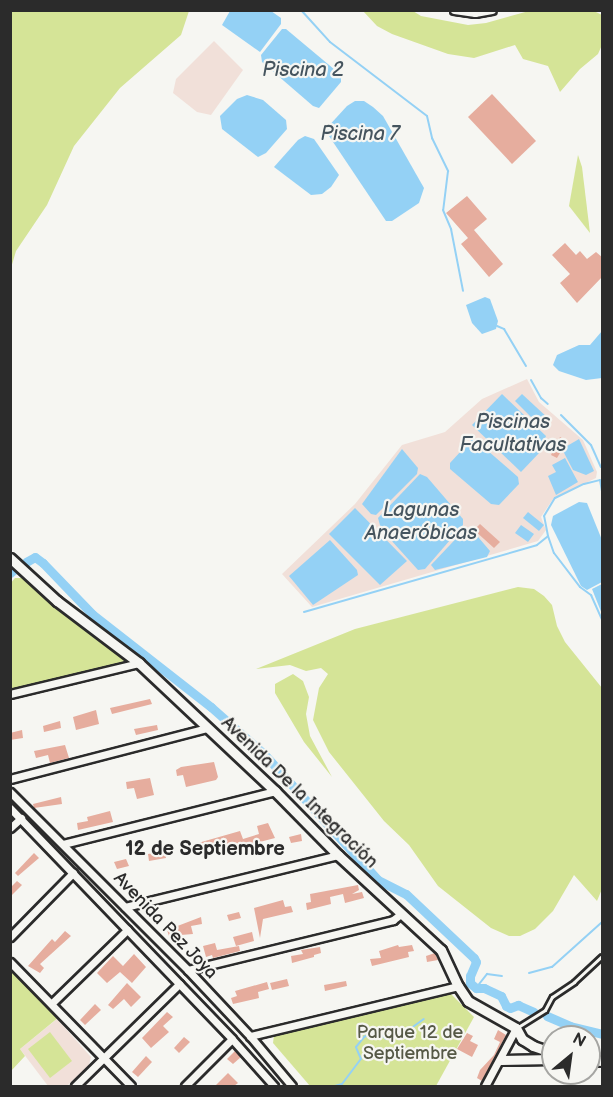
<!DOCTYPE html>
<html>
<head>
<meta charset="utf-8">
<style>
  body { margin:0 }
  #map { position:relative; width:613px; height:1097px; overflow:hidden; background:#f6f6f2; font-family:"Balsamiq Sans",sans-serif }
  div>[style] { position:absolute }
  [style*='--x'] { left:calc(var(--x)*1px); top:calc(var(--y)*1px); width:calc(var(--w)*1px); rotate:calc(var(--a)*1deg) }
  .built>* { inset:0; background:#f1e0d9 }
  .green>* { inset:0; background:#d5e497 }
  .water>* { inset:0; background:#94d1f5 }
  .stream>* { height:2px; margin:-1px; padding:0 1px; transform-origin:1px; border-radius:1px; background:#94d1f5 }
  .canal>* { height:9px; margin:-4.5px; padding:0 4.5px; transform-origin:4.5px; border-radius:4.5px; background:#94d1f5 }
  .building>* { inset:0; background:#e6ad9e }
  .roads { filter:drop-shadow(2px 0 #2b2b2b) drop-shadow(-2px 0 #2b2b2b) drop-shadow(0 2px #2b2b2b) drop-shadow(0 -2px #2b2b2b) }
  .lane>* { height:3px; margin:-1.5px; padding:0 1.5px; transform-origin:1.5px; border-radius:1.5px; background:#f6f6f2 }
  .street>* { height:7px; margin:-3.5px; padding:0 3.5px; transform-origin:3.5px; border-radius:3.5px; background:#f6f6f2 }
  .secondary>* { height:9px; margin:-4.5px; padding:0 4.5px; transform-origin:4.5px; border-radius:4.5px; background:#f6f6f2 }
  span { translate:-50% -50%; white-space:nowrap; text-align:center; line-height:1.15; -webkit-text-stroke:4.5px #f6f6f2; paint-order:stroke }
  .street-label { font-size:18px; color:#2b2b2b }
  .park-label { font-size:18px; color:#565946 }
  .water-label { font-size:20px; color:#45545e; font-style:italic }
  .neighbourhood-label { font-size:20px; color:#2b2b2b; font-weight:700 }
  .frame { position:absolute; inset:0; border:12px solid #2b2b2b; pointer-events:none }
  .north { position:absolute; left:541px; top:1025px; width:60px; height:60px; box-sizing:border-box; background:#f6f6f2; border:2px solid #a5a5a2; border-radius:50%; rotate:29deg; font-size:16px; font-weight:700; line-height:24px; text-align:center; color:#2b2b2b }
  .north::after { content:''; display:block; margin:auto; width:21px; height:27px; background:#2b2b2b; clip-path:polygon(50% 0,100% 100%,50% 72%,0 100%) }
</style>
</head>
<body>
<div id="map">
  <div class="built">
    <i style="clip-path:polygon(214px 41px,243px 70px,211px 115px,197px 112px,173px 93px,176px 79px)"></i>
    <i style="clip-path:polygon(527px 379px,539px 402px,583px 440px,597px 472px,596px 478px,553px 499px,541px 517px,546px 530px,538px 541px,312px 607px,282px 574px,355px 504px,402px 445px,445px 432px,482px 399px)"></i>
    <i style="clip-path:polygon(57px 1019px,91px 1057px,89px 1065px,67px 1086px,48px 1086px,20px 1049px)"></i>
  </div>
  <div class="green">
    <i style="clip-path:polygon(11px 10px,189px 11px,181px 35px,120px 88px,74px 146px,47px 205px,16px 251px,11px 268px)"></i>
    <i style="clip-path:polygon(363px 11px,413px 11px,421px 16px,468px 25px,486px 23px,529px 11px,594px 11px,602px 15px,602px 45px,598px 54px,580px 69px,560px 92px,548px 66px,523px 59px,515px 45px,474px 58px,448px 54px,392px 34px,377px 26px)"></i>
    <i style="clip-path:polygon(578px 155px,582px 167px,590px 233px,569px 206px)"></i>
    <i style="clip-path:polygon(15px 578px,24px 578px,130px 660px,11px 689px,10px 584px)"></i>
    <i style="clip-path:polygon(518px 587px,534px 589px,544px 596px,552px 605px,557px 626px,565px 642px,602px 688px,602px 889px,597px 901px,574px 875px,553px 911px,535px 929px,520px 936px,509px 936px,491px 928px,438px 886px,409px 845px,384px 821px,329px 752px,313px 720px,319px 688px,328px 674px,321px 668px,306px 671px,290px 665px,256px 669px,355px 629px)"></i>
    <i style="clip-path:polygon(293px 674px,303px 681px,309px 697px,306px 714px,310px 736px,332px 777px,304px 742px,275px 693px,275px 684px)"></i>
    <i style="clip-path:polygon(11px 967px,59px 1017px,20px 1049px,25px 1056px,11px 1071px)"></i>
    <i style="clip-path:polygon(451px 994px,474px 1017px,436px 1086px,310px 1086px,273px 1043px,274px 1035px,280px 1029px)"></i>
    <i style="clip-path:polygon(50px 1032px,72px 1061px,50px 1078px,28px 1049px)"></i>
  </div>
  <div class="water">
    <i style="clip-path:polygon(230px 11px,271px 11px,281px 18px,281px 24px,260px 52px,222px 25px)"></i>
    <i style="clip-path:polygon(282px 29px,286px 29px,341px 75px,341px 82px,319px 108px,313px 106px,262px 62px,261px 55px)"></i>
    <i style="clip-path:polygon(247px 95px,263px 100px,286px 120px,287px 129px,266px 153px,258px 157px,222px 129px,220px 116px,237px 99px)"></i>
    <i style="clip-path:polygon(355px 101px,364px 101px,373px 107px,383px 116px,424px 188px,419px 203px,392px 221px,386px 221px,325px 130px,347px 106px)"></i>
    <i style="clip-path:polygon(305px 136px,314px 139px,339px 175px,331px 187px,322px 194px,311px 195px,274px 167px,298px 140px)"></i>
    <i style="clip-path:polygon(485px 297px,490px 299px,498px 321px,496px 329px,482px 334px,472px 323px,466px 305px)"></i>
    <i style="clip-path:polygon(602px 331px,602px 378px,586px 380px,559px 371px,553px 365px,557px 355px,579px 345px,590px 345px)"></i>
    <i style="clip-path:polygon(502px 394px,546px 436px,541px 451px,521px 472px,472px 425px)"></i>
    <i style="clip-path:polygon(522px 394px,549px 419px,541px 427px,515px 401px)"></i>
    <i style="clip-path:polygon(473px 438px,518px 477px,519px 484px,499px 505px,491px 504px,450px 469px,450px 463px)"></i>
    <i style="clip-path:polygon(579px 439px,594px 471px,586px 475px,573px 470px,562px 449px)"></i>
    <i style="clip-path:polygon(402px 449px,418px 468px,417px 474px,376px 515px,371px 514px,362px 504px)"></i>
    <i style="clip-path:polygon(565px 458px,578px 482px,556px 495px,548px 476px,556px 472px,552px 465px)"></i>
    <i style="clip-path:polygon(420px 474px,427px 477px,463px 519px,463px 525px,425px 569px,418px 570px,381px 529px,378px 518px)"></i>
    <i style="clip-path:polygon(579px 502px,587px 503px,602px 540px,602px 582px,587px 590px,581px 586px,551px 525px,553px 516px)"></i>
    <i style="clip-path:polygon(355px 508px,407px 561px,380px 585px,329px 534px)"></i>
    <i style="clip-path:polygon(528px 512px,544px 525px,539px 531px,523px 518px)"></i>
    <i style="clip-path:polygon(521px 525px,534px 534px,528px 542px,515px 533px)"></i>
    <i style="clip-path:polygon(466px 528px,473px 531px,490px 551px,487px 557px,435px 570px,431px 565px)"></i>
    <i style="clip-path:polygon(330px 540px,357px 570px,358px 575px,313px 605px,289px 576px)"></i>
    <i style="clip-path:polygon(602px 584px,602px 614px,592px 589px)"></i>
  </div>
  <div class="stream">
    <i style="--x:301;--y:10;--w:43;--a:47.8"></i>
    <i style="--x:330;--y:42;--w:122;--a:37.3"></i>
    <i style="--x:427;--y:116;--w:23;--a:77"></i>
    <i style="--x:432;--y:138;--w:37;--a:64"></i>
    <i style="--x:448;--y:171;--w:39;--a:97"></i>
    <i style="--x:443;--y:210;--w:21;--a:67"></i>
    <i style="--x:451;--y:229;--w:63;--a:79"></i>
    <i style="--x:497;--y:326;--w:8;--a:23"></i>
    <i style="--x:504;--y:329;--w:43;--a:59.3"></i>
    <i style="--x:531;--y:380;--w:21;--a:61"></i>
    <i style="--x:541;--y:398;--w:9;--a:41"></i>
    <i style="--x:561;--y:415;--w:42;--a:45"></i>
    <i style="--x:591;--y:445;--w:24;--a:66"></i>
    <i style="--x:548;--y:536;--w:18;--a:71"></i>
    <i style="--x:554;--y:553;--w:43;--a:52.6"></i>
    <i style="--x:580;--y:587;--w:14;--a:36"></i>
    <i style="--x:591;--y:595;--w:27;--a:66"></i>
    <i style="--x:304;--y:612;--w:242;--a:-16"></i>
    <i style="--x:537;--y:545;--w:14;--a:-39"></i>
    <i style="--x:548;--y:536;--w:20;--a:-101"></i>
    <i style="--x:544;--y:516;--w:21;--a:-59"></i>
    <i style="--x:555;--y:498;--w:32;--a:-26"></i>
    <i style="--x:584;--y:484;--w:16;--a:-14"></i>
    <i style="--x:600;--y:480;--w:11;--a:80"></i>
    <i style="--x:529;--y:973;--w:24;--a:-15"></i>
    <i style="--x:552;--y:967;--w:67;--a:-42"></i>
    <i style="--x:476;--y:988;--w:18;--a:-52"></i>
    <i style="--x:487;--y:974;--w:15;--a:8"></i>
    <i style="--x:335;--y:1086;--w:7;--a:-16"></i>
    <i style="--x:342;--y:1084;--w:31;--a:-53"></i>
    <i style="--x:361;--y:1059;--w:13;--a:-113"></i>
    <i style="--x:356;--y:1047;--w:13;--a:-51"></i>
    <i style="--x:364;--y:1037;--w:14;--a:-25"></i>
    <i style="--x:377;--y:1031;--w:12;--a:42"></i>
    <i style="--x:386;--y:1039;--w:26;--a:-23"></i>
    <i style="--x:410;--y:1029;--w:17;--a:-36"></i>
  </div>
  <div class="canal">
    <i style="--x:26;--y:562;--w:10;--a:-29"></i>
    <i style="--x:35;--y:557;--w:10;--a:37"></i>
    <i style="--x:43;--y:563;--w:71;--a:46.1"></i>
    <i style="--x:92;--y:614;--w:151;--a:38"></i>
    <i style="--x:211;--y:707;--w:71;--a:41.6"></i>
    <i style="--x:264;--y:754;--w:170;--a:47.9"></i>
    <i style="--x:378;--y:880;--w:31;--a:27"></i>
    <i style="--x:406;--y:894;--w:93;--a:43.3"></i>
    <i style="--x:474;--y:958;--w:4;--a:63"></i>
    <i style="--x:476;--y:962;--w:15;--a:113"></i>
    <i style="--x:470;--y:976;--w:7;--a:90"></i>
    <i style="--x:470;--y:983;--w:8;--a:40"></i>
    <i style="--x:476;--y:988;--w:8;--a:0"></i>
    <i style="--x:484;--y:988;--w:19;--a:25"></i>
    <i style="--x:501;--y:996;--w:11;--a:63"></i>
    <i style="--x:506;--y:1006;--w:4;--a:27"></i>
    <i style="--x:510;--y:1008;--w:9;--a:-21"></i>
    <i style="--x:518;--y:1005;--w:17;--a:24"></i>
    <i style="--x:10;--y:573;--w:6;--a:-39"></i>
    <i style="--x:547;--y:1016;--w:25;--a:23"></i>
    <i style="--x:570;--y:1026;--w:33;--a:14"></i>
  </div>
  <div class="building">
    <i style="clip-path:polygon(492px 94px,536px 141px,512px 164px,468px 117px)"></i>
    <i style="clip-path:polygon(467px 196px,487px 219px,474px 230px,503px 264px,489px 277px,461px 244px,468px 238px,446px 213px)"></i>
    <i style="clip-path:polygon(565px 243px,576px 255px,580px 251px,587px 259px,596px 252px,603px 258px,603px 276px,577px 303px,560px 283px,570px 274px,552px 255px)"></i>
    <i style="clip-path:polygon(560px 437px,567px 441px,557px 458px,551px 455px)"></i>
    <i style="clip-path:polygon(480px 524px,500px 542px,494px 548px,474px 530px)"></i>
    <i style="clip-path:polygon(150px 699px,152px 704px,112px 714px,110px 708px)"></i>
    <i style="clip-path:polygon(96px 710px,99px 724px,76px 730px,73px 717px)"></i>
    <i style="clip-path:polygon(60px 721px,61px 728px,44px 732px,43px 726px)"></i>
    <i style="clip-path:polygon(157px 725px,158px 730px,136px 735px,134px 729px)"></i>
    <i style="clip-path:polygon(22px 730px,23px 738px,10px 740px,10px 733px)"></i>
    <i style="clip-path:polygon(65px 745px,69px 758px,50px 763px,48px 755px,36px 758px,34px 751px)"></i>
    <i style="clip-path:polygon(214px 762px,218px 777px,216px 780px,186px 787px,183px 775px,177px 776px,176px 770px,181px 767px)"></i>
    <i style="clip-path:polygon(150px 778px,154px 795px,137px 799px,134px 788px,127px 789px,126px 782px)"></i>
    <i style="clip-path:polygon(61px 797px,62px 804px,34px 808px,33px 804px)"></i>
    <i style="clip-path:polygon(110px 811px,113px 822px,78px 830px,77px 823px,88px 821px,87px 817px)"></i>
    <i style="clip-path:polygon(268px 823px,275px 838px,202px 857px,198px 843px,240px 831px,243px 839px,259px 834px,257px 826px)"></i>
    <i style="clip-path:polygon(301px 834px,302px 841px,291px 843px,289px 837px)"></i>
    <i style="clip-path:polygon(165px 851px,166px 858px,149px 861px,148px 854px)"></i>
    <i style="clip-path:polygon(34px 853px,39px 858px,18px 876px,15px 873px)"></i>
    <i style="clip-path:polygon(126px 859px,129px 866px,117px 869px,114px 862px)"></i>
    <i style="clip-path:polygon(17px 881px,22px 885px,10px 897px,10px 888px)"></i>
    <i style="clip-path:polygon(358px 885px,359px 890px,352px 894px,362px 892px,364px 898px,345px 903px,343px 894px,330px 897px,331px 904px,307px 910px,306px 903px,311px 902px,310px 894px)"></i>
    <i style="clip-path:polygon(283px 900px,285px 907px,291px 906px,293px 912px,263px 919px,260px 938px,254px 908px)"></i>
    <i style="clip-path:polygon(239px 912px,241px 918px,229px 921px,227px 915px)"></i>
    <i style="clip-path:polygon(201px 917px,202px 924px,191px 926px,193px 934px,169px 936px,167px 930px)"></i>
    <i style="clip-path:polygon(65px 931px,71px 936px,40px 964px,44px 968px,40px 973px,28px 966px,52px 939px,55px 942px)"></i>
    <i style="clip-path:polygon(252px 932px,254px 941px,236px 946px,233px 937px)"></i>
    <i style="clip-path:polygon(215px 943px,217px 950px,239px 946px,240px 951px,213px 958px,212px 955px,206px 957px,203px 946px)"></i>
    <i style="clip-path:polygon(398px 945px,399px 947px,412px 945px,414px 951px,408px 952px,409px 957px,372px 966px,370px 959px,381px 958px,379px 951px)"></i>
    <i style="clip-path:polygon(320px 947px,321px 953px,314px 955px,314px 957px,292px 963px,291px 956px,303px 954px,301px 950px)"></i>
    <i style="clip-path:polygon(435px 953px,438px 960px,427px 962px,426px 956px)"></i>
    <i style="clip-path:polygon(134px 954px,146px 967px,132px 983px,120px 972px,107px 983px,97px 973px,113px 956px,123px 966px)"></i>
    <i style="clip-path:polygon(287px 979px,289px 986px,272px 990px,270px 983px)"></i>
    <i style="clip-path:polygon(346px 981px,347px 986px,325px 991px,324px 985px)"></i>
    <i style="clip-path:polygon(267px 982px,269px 989px,258px 992px,259px 998px,233px 1004px,231px 998px,237px 996px,235px 991px)"></i>
    <i style="clip-path:polygon(127px 983px,141px 997px,131px 1007px,124px 999px,113px 1009px,108px 1005px)"></i>
    <i style="clip-path:polygon(95px 1004px,101px 1010px,85px 1025px,80px 1020px)"></i>
    <i style="clip-path:polygon(167px 1012px,173px 1017px,163px 1026px,169px 1032px,151px 1048px,142px 1038px)"></i>
    <i style="clip-path:polygon(498px 1030px,506px 1035px,482px 1081px,477px 1078px,480px 1070px,494px 1055px,500px 1042px,494px 1039px)"></i>
    <i style="clip-path:polygon(467px 1033px,473px 1036px,470px 1041px,478px 1045px,472px 1057px,457px 1049px)"></i>
    <i style="clip-path:polygon(184px 1037px,190px 1042px,179px 1053px,174px 1048px)"></i>
    <i style="clip-path:polygon(235px 1051px,241px 1057px,233px 1064px,227px 1059px)"></i>
    <i style="clip-path:polygon(146px 1056px,152px 1062px,138px 1077px,132px 1072px)"></i>
    <i style="clip-path:polygon(228px 1073px,238px 1083px,234px 1086px,215px 1086px)"></i>
  </div>
  <div class="roads">
    <div class="lane">
      <i style="--x:518;--y:1027;--w:32;--a:-32"></i>
      <i style="--x:545;--y:1010;--w:15;--a:-62"></i>
      <i style="--x:552;--y:997;--w:27;--a:-34"></i>
      <i style="--x:574;--y:982;--w:38;--a:-43"></i>
    </div>
    <div class="street">
      <i style="--x:454;--y:10;--w:21;--a:8"></i>
      <i style="--x:475;--y:13;--w:17;--a:-10"></i>
      <i style="--x:10;--y:694;--w:133;--a:-13.5"></i>
      <i style="--x:10;--y:779;--w:203;--a:-14.5"></i>
      <i style="--x:10;--y:792;--w:252;--a:45"></i>
      <i style="--x:188;--y:970;--w:91;--a:46.8"></i>
      <i style="--x:250;--y:1036;--w:65;--a:50"></i>
      <i style="--x:10;--y:808;--w:320;--a:46.1"></i>
      <i style="--x:232;--y:1039;--w:63;--a:48.2"></i>
      <i style="--x:10;--y:828;--w:15;--a:-42"></i>
      <i style="--x:63;--y:844;--w:219;--a:-14"></i>
      <i style="--x:125;--y:907;--w:219;--a:-13.7"></i>
      <i style="--x:10;--y:937;--w:90;--a:-45.5"></i>
      <i style="--x:10;--y:962;--w:173;--a:45.7"></i>
      <i style="--x:188;--y:970;--w:211;--a:-13.7"></i>
      <i style="--x:393;--y:920;--w:11;--a:-38"></i>
      <i style="--x:52;--y:1003;--w:105;--a:-44.2"></i>
      <i style="--x:250;--y:1036;--w:214;--a:-13.5"></i>
      <i style="--x:75;--y:1086;--w:146;--a:-44.4"></i>
      <i style="--x:185;--y:1086;--w:66;--a:-45"></i>
      <i style="--x:485;--y:1086;--w:66;--a:-61.9"></i>
    </div>
    <div class="secondary">
      <i style="--x:10;--y:558;--w:64;--a:42.5"></i>
      <i style="--x:57;--y:601;--w:103;--a:37.1"></i>
      <i style="--x:139;--y:663;--w:187;--a:43.3"></i>
      <i style="--x:275;--y:791;--w:90;--a:45.5"></i>
      <i style="--x:338;--y:855;--w:140;--a:42.7"></i>
      <i style="--x:441;--y:950;--w:40;--a:65"></i>
      <i style="--x:458;--y:986;--w:18;--a:56"></i>
      <i style="--x:468;--y:1001;--w:55;--a:29.4"></i>
      <i style="--x:516;--y:1028;--w:13;--a:61"></i>
      <i style="--x:522;--y:1039;--w:13;--a:32"></i>
      <i style="--x:533;--y:1046;--w:21;--a:19"></i>
      <i style="--x:501;--y:1060;--w:52;--a:-1.1"></i>
      <i style="--x:589;--y:1060;--w:13;--a:4"></i>
    </div>
  </div>
  <div class="street-label">
    <span style="left:299px;top:793px;rotate:44deg">Avenida De la Integración</span>
    <span style="left:165px;top:926px;rotate:46deg">Avenida Pez Joya</span>
  </div>
  <div class="park-label">
    <span style="left:410px;top:1044px">Parque 12 de<br>Septiembre</span>
  </div>
  <div class="water-label">
    <span style="left:303px;top:70px">Piscina 2</span>
    <span style="left:360px;top:134px">Piscina 7</span>
    <span style="left:513px;top:434px">Piscinas<br>Facultativas</span>
    <span style="left:421px;top:522px">Lagunas<br>Anaeróbicas</span>
  </div>
  <div class="neighbourhood-label">
    <span style="left:205px;top:849px">12 de Septiembre</span>
  </div>
  <div class="frame"></div>
  <div class="north">N</div>
</div>
</body>
</html>
